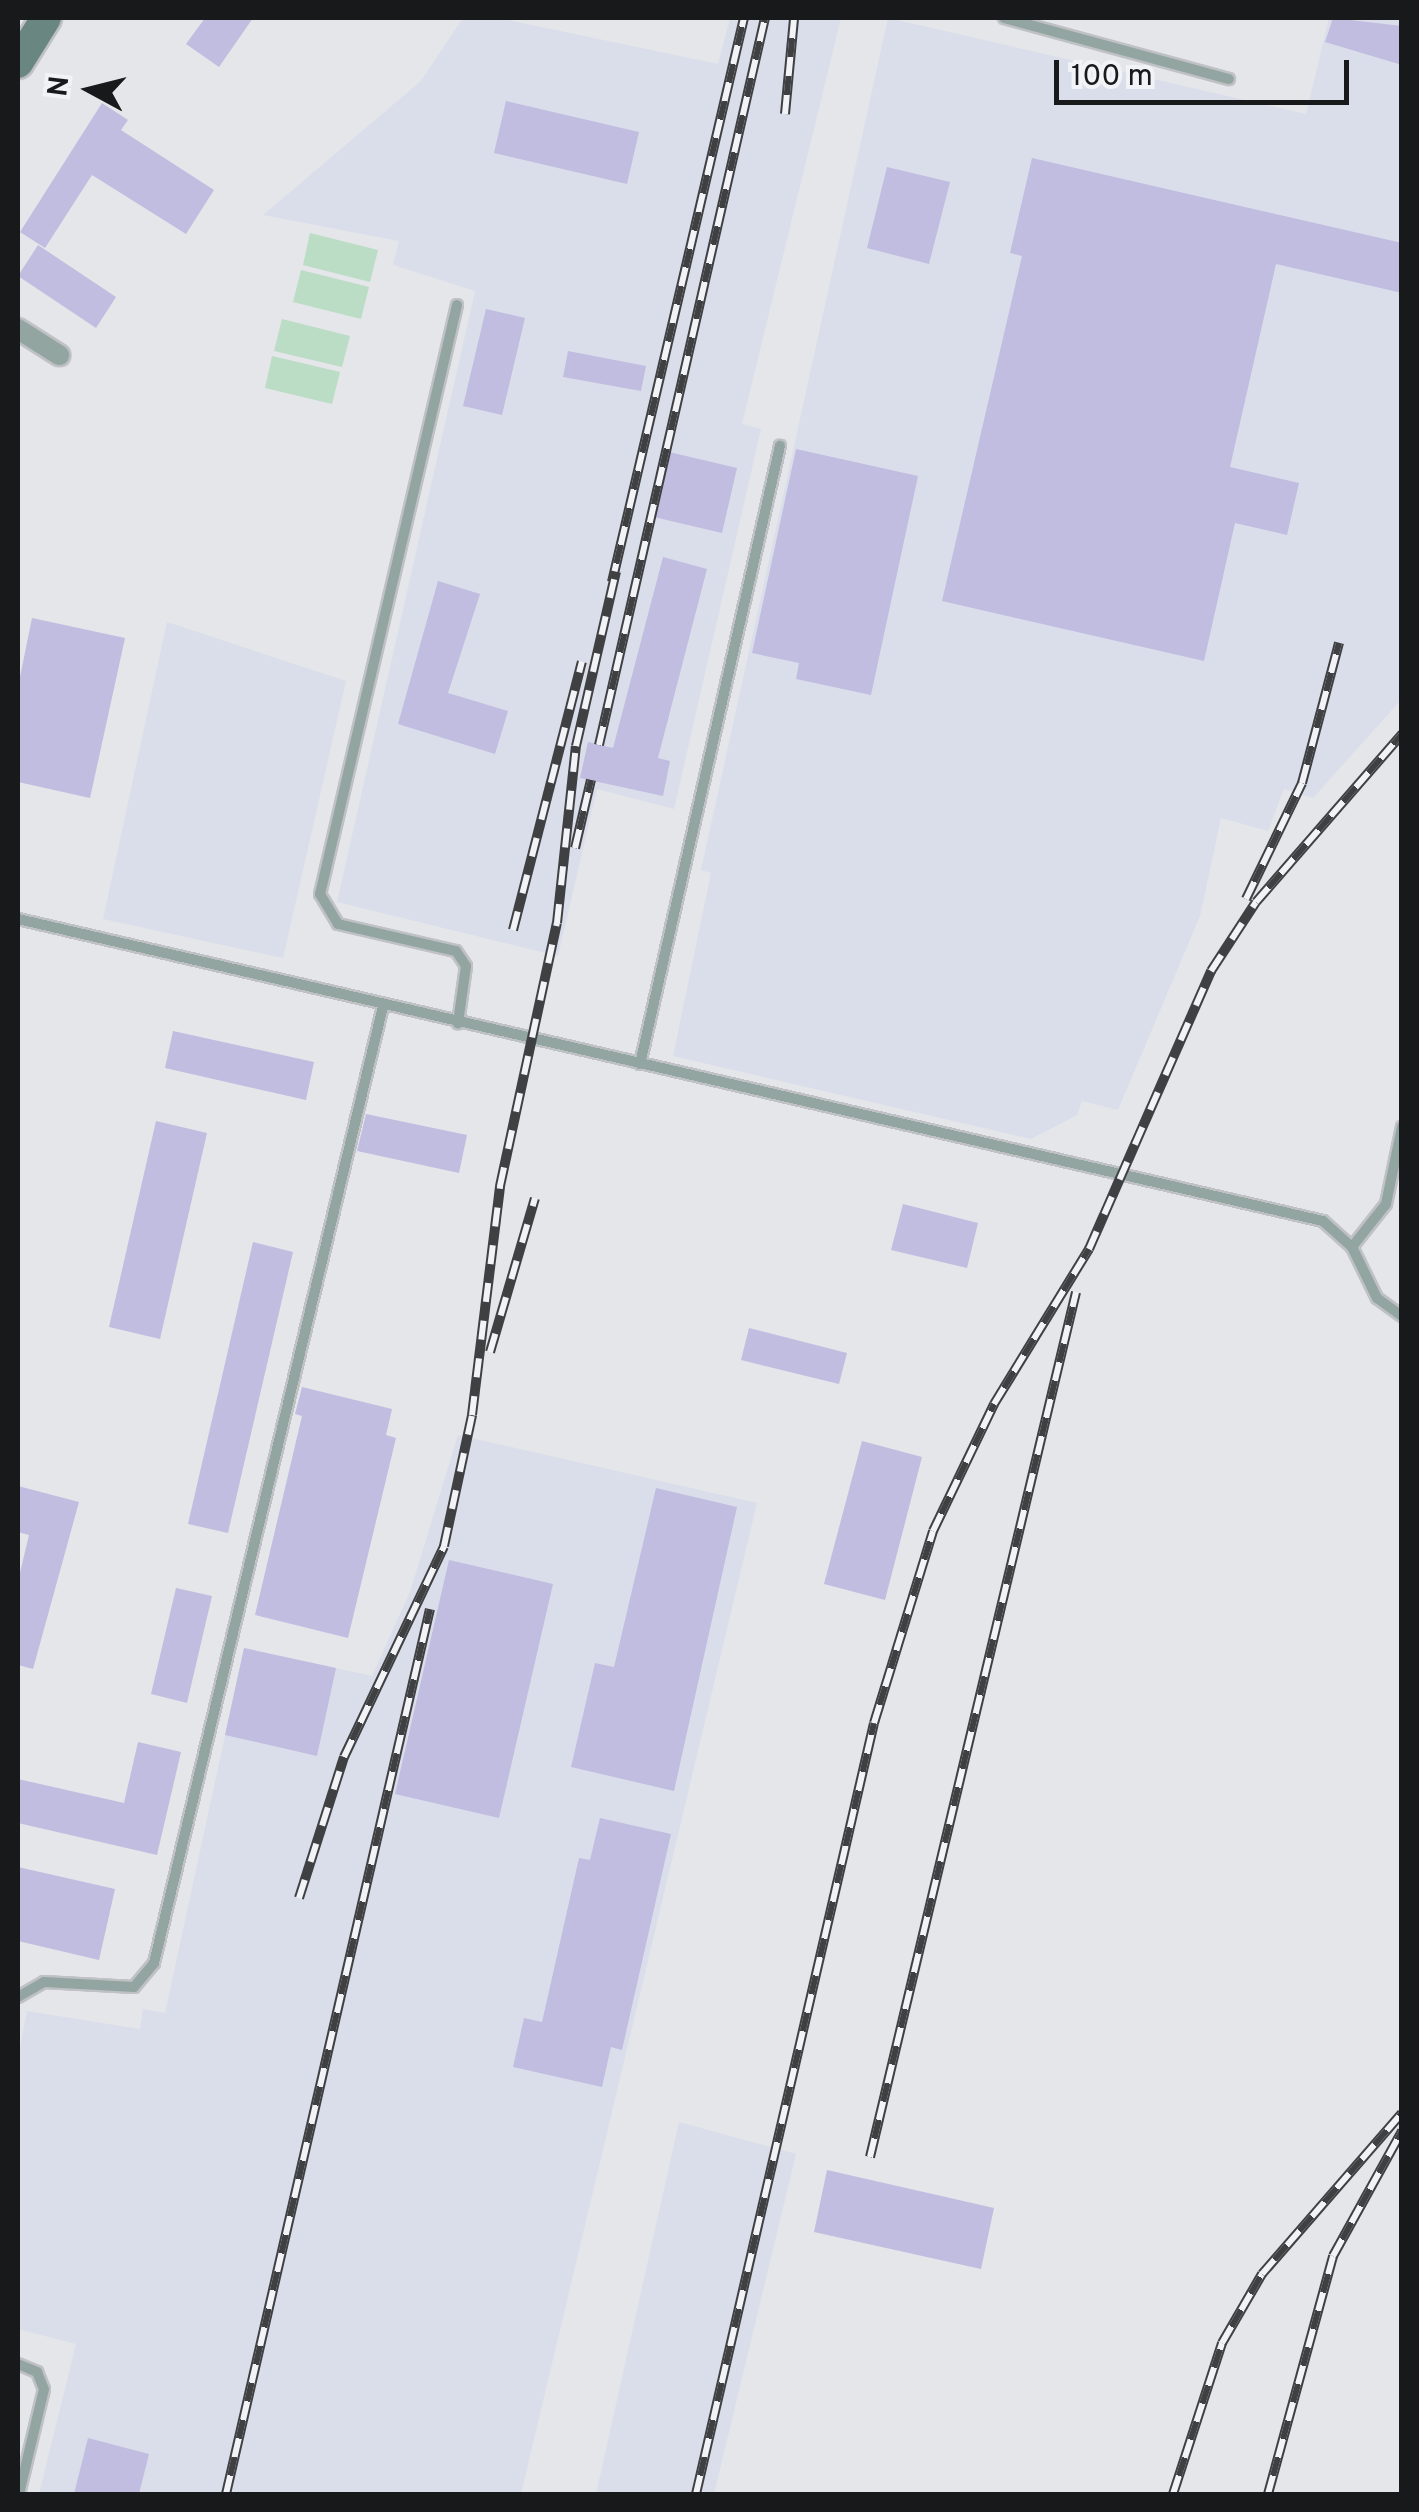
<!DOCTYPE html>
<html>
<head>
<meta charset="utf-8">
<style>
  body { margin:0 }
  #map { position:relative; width:1419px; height:2512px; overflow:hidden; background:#e4e6ea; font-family:Overpass,sans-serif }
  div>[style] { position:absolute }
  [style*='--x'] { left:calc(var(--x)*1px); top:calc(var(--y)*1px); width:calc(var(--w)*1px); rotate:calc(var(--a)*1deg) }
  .built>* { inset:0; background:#dadeea }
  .green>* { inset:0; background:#bbdcc5 }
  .building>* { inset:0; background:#c0bde0 }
  .roads { filter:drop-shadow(2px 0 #bfc1c5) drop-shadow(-2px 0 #bfc1c5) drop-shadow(0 2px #bfc1c5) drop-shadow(0 -2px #bfc1c5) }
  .lane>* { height:10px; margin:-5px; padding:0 5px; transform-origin:5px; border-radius:5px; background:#93a5a1 }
  .street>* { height:20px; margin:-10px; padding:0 10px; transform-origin:10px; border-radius:10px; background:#93a5a1 }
  .secondary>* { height:30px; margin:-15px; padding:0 15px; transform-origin:15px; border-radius:15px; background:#6a8680 }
  .rail>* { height:10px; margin-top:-5px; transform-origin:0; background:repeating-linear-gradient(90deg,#f1f3f7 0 19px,#3f4042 0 38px); box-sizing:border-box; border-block:2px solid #3f4042 }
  span { translate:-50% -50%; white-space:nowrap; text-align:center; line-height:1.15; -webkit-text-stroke:8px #f1f3f7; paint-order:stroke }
  .frame { position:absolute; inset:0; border:20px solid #18191b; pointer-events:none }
  .north { position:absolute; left:40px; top:40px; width:100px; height:100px; -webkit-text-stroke:8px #f1f3f7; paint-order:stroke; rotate:277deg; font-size:28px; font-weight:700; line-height:40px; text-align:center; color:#18191b }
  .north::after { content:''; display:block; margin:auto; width:35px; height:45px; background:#18191b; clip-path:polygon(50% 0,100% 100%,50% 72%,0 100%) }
  .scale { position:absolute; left:1054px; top:60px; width:295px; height:45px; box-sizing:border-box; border:5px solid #18191b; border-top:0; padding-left:12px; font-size:30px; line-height:35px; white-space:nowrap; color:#18191b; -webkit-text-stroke:8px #f1f3f7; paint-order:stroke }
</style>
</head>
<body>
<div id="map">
  <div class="built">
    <i style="clip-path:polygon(463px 18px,498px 18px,718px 64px,730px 18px,841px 18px,742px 424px,761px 429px,674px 809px,597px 789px,558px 956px,337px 902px,475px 291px,393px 265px,399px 241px,263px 215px,421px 81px)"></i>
    <i style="clip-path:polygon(888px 18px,1306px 114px,1329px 18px,1401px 18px,1401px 700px,1313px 798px,1284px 789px,1268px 831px,1221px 818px,1200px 916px,1118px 1110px,1082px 1101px,1077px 1115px,1031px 1139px,673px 1056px,711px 873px,701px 870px)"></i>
    <i style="clip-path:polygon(167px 622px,346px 681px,283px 958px,103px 919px)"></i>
    <i style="clip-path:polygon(458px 1435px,757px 1503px,521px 2494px,39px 2494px,76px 2344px,18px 2329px,18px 2059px,27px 2011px,140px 2029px,143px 2009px,165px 2013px,244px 1648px,372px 1676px,410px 1592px)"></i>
    <i style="clip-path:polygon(679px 2122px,796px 2154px,714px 2494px,596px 2494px)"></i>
  </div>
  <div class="green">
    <i style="clip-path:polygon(310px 233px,378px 250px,370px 282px,303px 265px)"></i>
    <i style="clip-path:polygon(301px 270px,369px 287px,361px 319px,293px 302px)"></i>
    <i style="clip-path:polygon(282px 319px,350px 336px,342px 367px,274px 351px)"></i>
    <i style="clip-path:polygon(272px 356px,340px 372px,332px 404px,265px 388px)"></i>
  </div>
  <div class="building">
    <i style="clip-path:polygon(205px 18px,253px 18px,219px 67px,186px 44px)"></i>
    <i style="clip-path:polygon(1333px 18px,1402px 26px,1402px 65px,1325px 42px)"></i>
    <i style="clip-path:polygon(506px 101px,639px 132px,627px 184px,494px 153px)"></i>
    <i style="clip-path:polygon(102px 103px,128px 120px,121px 130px,214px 190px,186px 234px,92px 175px,45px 248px,20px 232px)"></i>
    <i style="clip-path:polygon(1032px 158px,1402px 243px,1402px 293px,1276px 264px,1230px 467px,1299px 483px,1287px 535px,1235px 523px,1204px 661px,942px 601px,1022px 256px,1010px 253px)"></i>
    <i style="clip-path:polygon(887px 167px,950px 182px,929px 264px,867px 248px)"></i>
    <i style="clip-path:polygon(38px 245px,116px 297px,96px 328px,18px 276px)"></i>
    <i style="clip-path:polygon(486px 309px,525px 318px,502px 415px,463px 406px)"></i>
    <i style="clip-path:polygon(568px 351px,646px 366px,641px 391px,563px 377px)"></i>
    <i style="clip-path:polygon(796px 449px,918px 476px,871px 695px,796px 679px,799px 663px,752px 653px)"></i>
    <i style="clip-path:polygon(669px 452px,737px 468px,722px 533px,654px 517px)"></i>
    <i style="clip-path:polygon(663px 557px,707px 569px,658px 758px,670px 761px,663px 796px,580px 778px,588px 742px,613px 748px)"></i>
    <i style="clip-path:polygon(438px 581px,480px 594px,448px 693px,508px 711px,495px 754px,398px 724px)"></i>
    <i style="clip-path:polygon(32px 618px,125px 638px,90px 798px,18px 782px,18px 687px)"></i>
    <i style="clip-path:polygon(173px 1031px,314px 1062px,306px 1100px,165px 1068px)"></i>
    <i style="clip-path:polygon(366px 1114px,467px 1135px,459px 1173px,357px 1151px)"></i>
    <i style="clip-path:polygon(156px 1121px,207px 1133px,160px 1339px,109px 1327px)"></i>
    <i style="clip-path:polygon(903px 1204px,978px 1223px,967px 1268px,891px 1250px)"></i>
    <i style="clip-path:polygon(253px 1242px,293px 1252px,228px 1533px,188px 1524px)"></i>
    <i style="clip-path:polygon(749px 1328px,847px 1353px,839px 1384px,741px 1360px)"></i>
    <i style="clip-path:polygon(302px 1387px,392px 1409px,386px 1435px,396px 1438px,348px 1638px,255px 1615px,302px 1416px,295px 1414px)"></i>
    <i style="clip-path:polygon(862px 1441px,922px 1457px,885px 1600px,824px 1584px)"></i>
    <i style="clip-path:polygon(18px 1486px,79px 1502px,33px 1669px,18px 1665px,18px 1581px,29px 1535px,18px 1532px)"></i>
    <i style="clip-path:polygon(656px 1488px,737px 1507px,674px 1791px,571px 1767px,595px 1663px,614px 1667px)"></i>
    <i style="clip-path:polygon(449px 1560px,553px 1584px,499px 1818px,395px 1794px)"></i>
    <i style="clip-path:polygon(176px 1588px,212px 1596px,187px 1703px,151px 1694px)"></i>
    <i style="clip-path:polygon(244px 1648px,336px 1668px,317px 1756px,225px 1735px)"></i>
    <i style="clip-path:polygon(138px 1742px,181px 1752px,157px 1855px,18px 1823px,18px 1779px,124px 1803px)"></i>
    <i style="clip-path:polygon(600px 1818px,671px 1834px,622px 2050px,611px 2047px,602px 2087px,513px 2067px,524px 2018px,542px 2022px,579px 1858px,590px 1860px)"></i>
    <i style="clip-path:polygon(18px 1867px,115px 1889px,99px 1960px,18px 1941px)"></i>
    <i style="clip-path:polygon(827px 2170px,994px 2208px,981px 2269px,814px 2232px)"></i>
    <i style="clip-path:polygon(88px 2438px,149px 2454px,139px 2494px,74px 2494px)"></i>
  </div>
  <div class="roads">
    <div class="lane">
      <i style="--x:1004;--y:18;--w:233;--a:15.2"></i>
      <i style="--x:457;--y:305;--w:605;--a:103.09"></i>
      <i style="--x:320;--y:894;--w:35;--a:59"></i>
      <i style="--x:338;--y:924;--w:121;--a:12.9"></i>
      <i style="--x:456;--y:951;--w:18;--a:56"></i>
      <i style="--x:466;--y:966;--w:58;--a:98"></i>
      <i style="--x:18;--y:919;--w:1339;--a:13.03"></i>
      <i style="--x:1323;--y:1221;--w:39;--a:42"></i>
      <i style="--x:1352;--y:1247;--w:57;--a:63.9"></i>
      <i style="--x:1377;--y:1298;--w:31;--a:36"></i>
      <i style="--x:640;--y:1064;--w:634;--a:-77.24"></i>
      <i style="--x:1352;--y:1247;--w:55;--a:-51.7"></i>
      <i style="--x:1386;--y:1204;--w:79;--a:-78.3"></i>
      <i style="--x:18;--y:1997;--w:30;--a:-30"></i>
      <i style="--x:44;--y:1982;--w:90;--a:3.2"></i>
      <i style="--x:134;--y:1987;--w:31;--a:-50"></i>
      <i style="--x:154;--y:1963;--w:984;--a:-76.54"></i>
      <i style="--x:18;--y:2364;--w:21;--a:23"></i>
      <i style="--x:37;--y:2372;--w:18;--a:68"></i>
      <i style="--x:44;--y:2389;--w:108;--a:103.4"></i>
    </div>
    <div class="street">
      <i style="--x:18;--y:329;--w:49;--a:32.4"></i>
    </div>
    <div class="secondary">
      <i style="--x:18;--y:63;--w:53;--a:-58.1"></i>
    </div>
  </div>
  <div class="rail">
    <i style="--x:785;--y:114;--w:96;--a:-84.6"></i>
    <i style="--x:612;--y:582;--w:579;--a:-76.83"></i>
    <i style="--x:599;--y:745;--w:746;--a:-77.14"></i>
    <i style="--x:575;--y:848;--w:70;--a:-76.8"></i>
    <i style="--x:1246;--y:899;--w:129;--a:-64.2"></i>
    <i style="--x:1302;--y:783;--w:145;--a:-75.2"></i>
    <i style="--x:513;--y:930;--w:277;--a:-75.6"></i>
    <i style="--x:490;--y:1352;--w:160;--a:-73.7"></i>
    <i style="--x:299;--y:1898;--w:148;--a:-72.3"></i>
    <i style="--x:344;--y:1757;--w:233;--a:-64.6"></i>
    <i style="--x:444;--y:1546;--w:134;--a:-77.9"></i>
    <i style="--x:472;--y:1415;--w:231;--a:-83"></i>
    <i style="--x:500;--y:1186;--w:269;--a:-77.8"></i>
    <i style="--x:557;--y:923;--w:178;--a:-83.9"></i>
    <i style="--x:576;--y:746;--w:179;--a:-77.1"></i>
    <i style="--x:870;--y:2157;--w:889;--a:-76.6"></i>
    <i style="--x:226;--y:2494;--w:908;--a:-77.02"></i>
    <i style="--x:696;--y:2494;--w:791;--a:-77"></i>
    <i style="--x:874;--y:1723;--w:201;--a:-72.9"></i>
    <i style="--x:933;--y:1531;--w:141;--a:-64.3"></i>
    <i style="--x:994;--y:1404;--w:182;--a:-58.5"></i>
    <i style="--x:1089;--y:1249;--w:304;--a:-66.3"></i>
    <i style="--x:1211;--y:971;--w:82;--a:-56.9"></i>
    <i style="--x:1256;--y:902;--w:223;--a:-49"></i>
    <i style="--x:1173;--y:2494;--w:159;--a:-72"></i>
    <i style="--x:1222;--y:2343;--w:80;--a:-59.9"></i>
    <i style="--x:1262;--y:2274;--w:213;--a:-49"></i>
    <i style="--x:1268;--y:2494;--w:247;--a:-74.7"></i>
    <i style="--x:1333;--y:2256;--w:143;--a:-61.1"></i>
  </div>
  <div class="frame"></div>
  <div class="north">N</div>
  <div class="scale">100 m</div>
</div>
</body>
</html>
